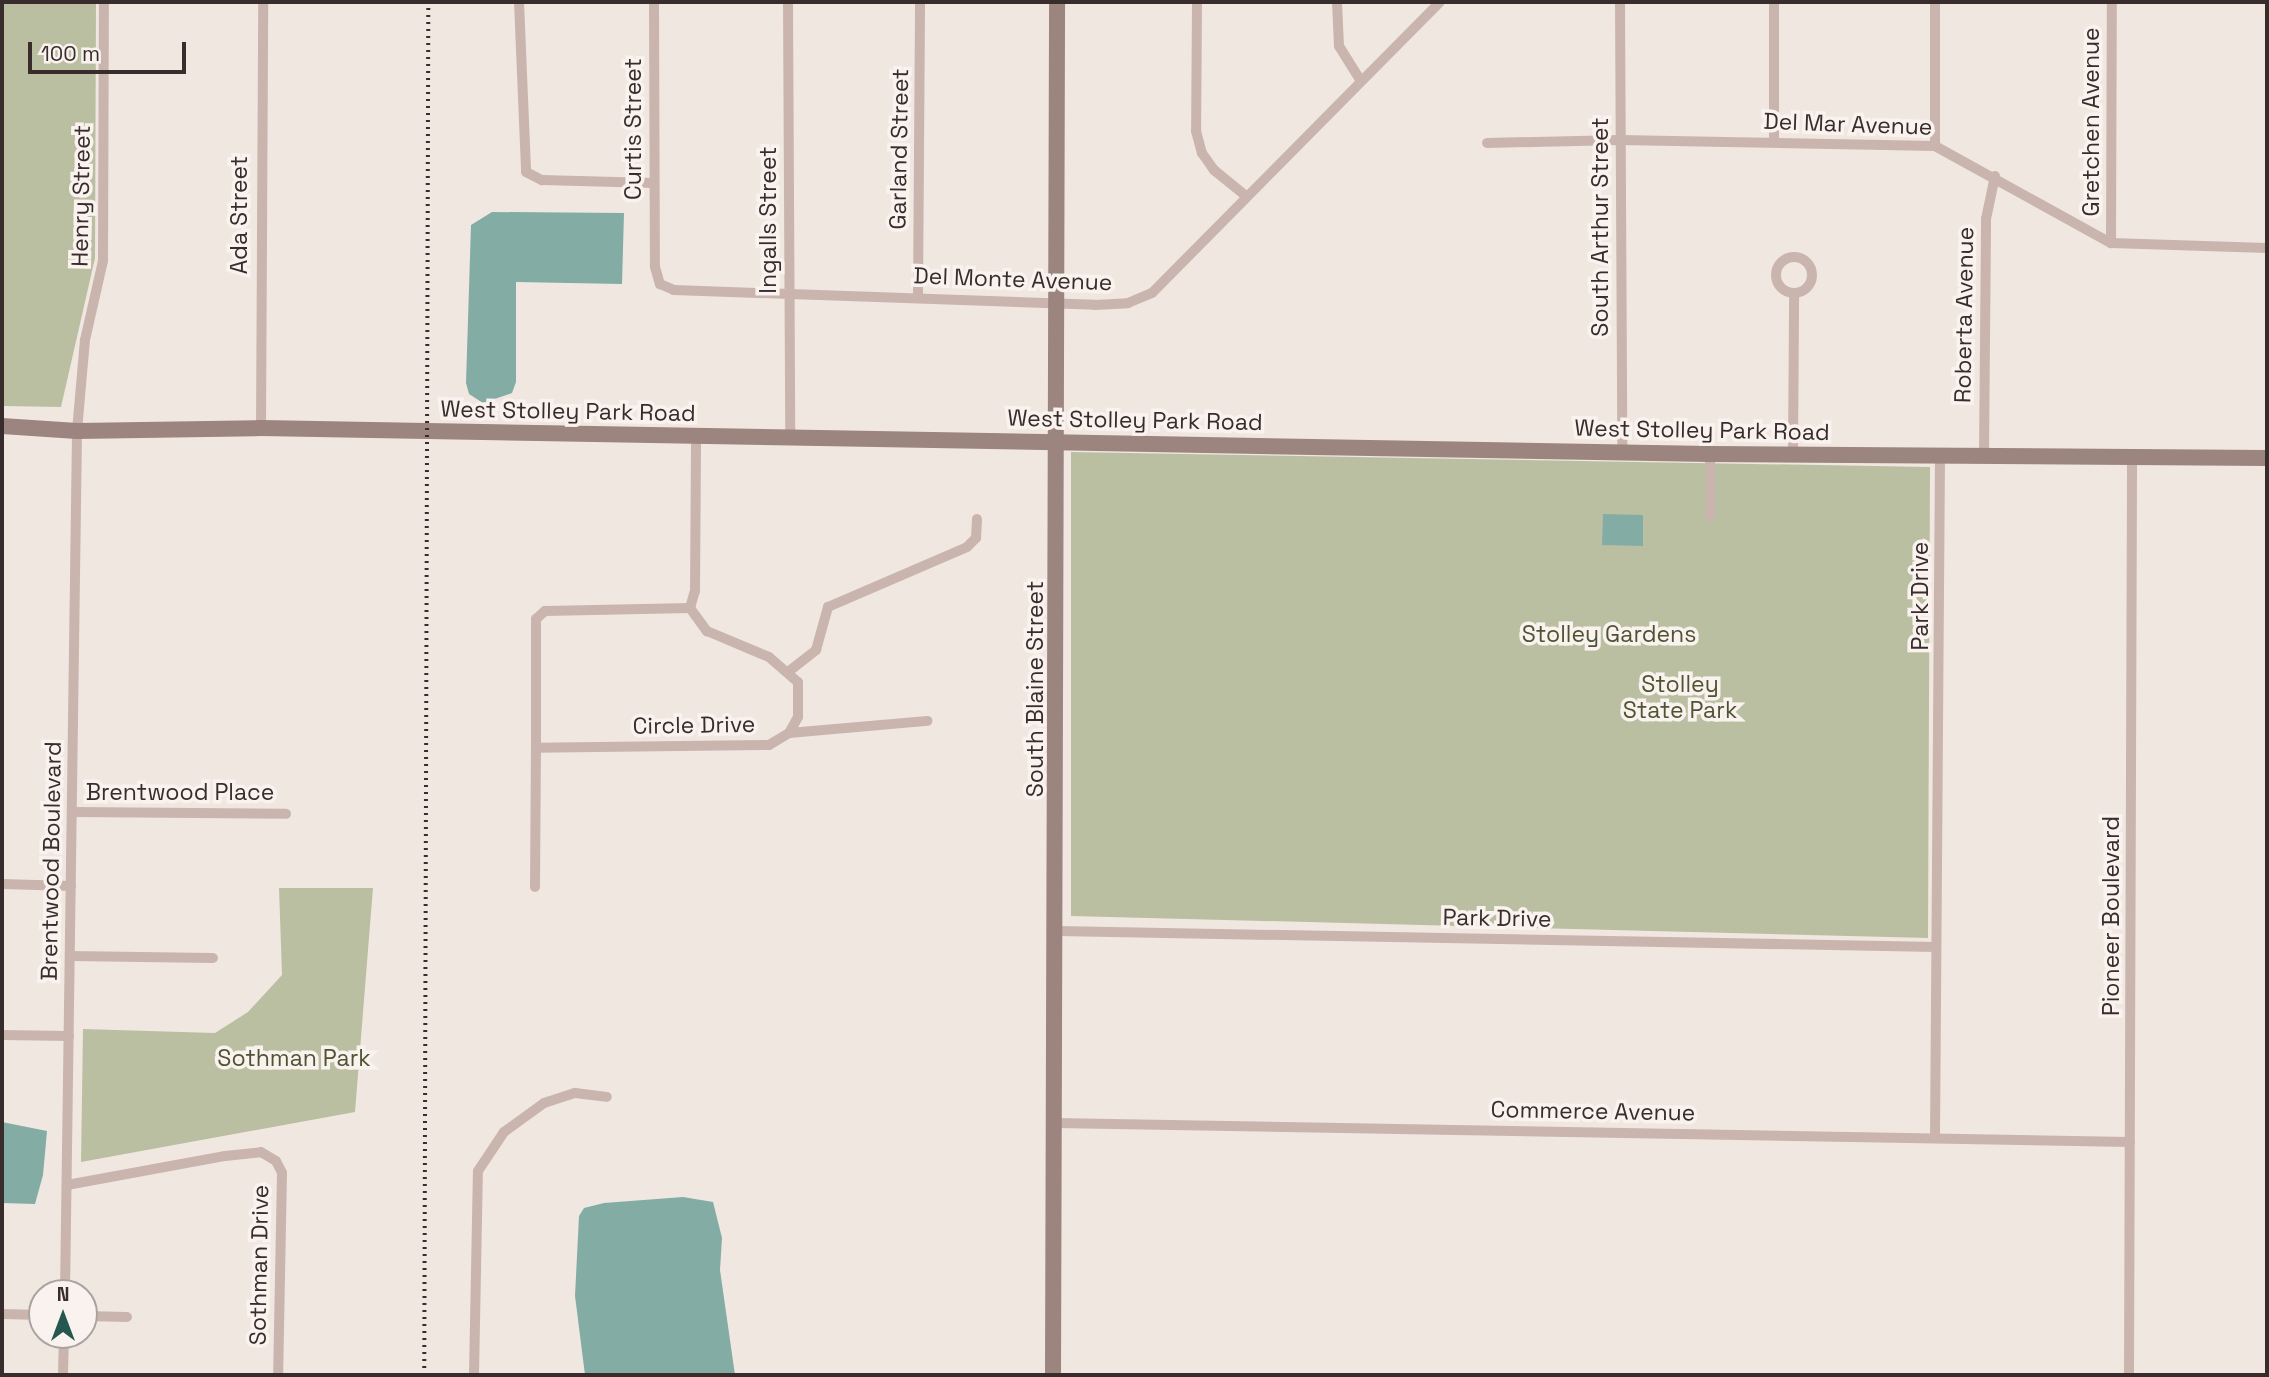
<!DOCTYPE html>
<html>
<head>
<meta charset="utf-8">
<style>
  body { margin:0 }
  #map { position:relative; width:2269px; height:1377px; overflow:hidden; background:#f1e7e1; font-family:"Space Grotesk",sans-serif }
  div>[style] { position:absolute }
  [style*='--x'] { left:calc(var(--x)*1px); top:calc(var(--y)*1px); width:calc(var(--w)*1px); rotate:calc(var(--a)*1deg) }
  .green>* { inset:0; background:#bbbfa2 }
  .water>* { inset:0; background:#83aca5 }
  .street>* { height:10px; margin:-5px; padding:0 5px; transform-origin:5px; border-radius:5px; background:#c9b5ae }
  .street>.ring { margin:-5px; padding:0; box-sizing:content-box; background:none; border:10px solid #c9b5ae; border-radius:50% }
  .secondary>* { height:16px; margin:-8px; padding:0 8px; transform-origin:8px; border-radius:8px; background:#9c847f }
  .rail>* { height:3.5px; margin-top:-1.75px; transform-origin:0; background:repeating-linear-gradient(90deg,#382d2c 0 2px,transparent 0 7px) }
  span { translate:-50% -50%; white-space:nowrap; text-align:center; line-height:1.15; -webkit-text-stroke:7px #f9f2ee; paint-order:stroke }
  .street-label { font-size:23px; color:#382d2c }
  .park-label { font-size:23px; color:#4e5432 }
  .frame { position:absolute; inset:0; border:4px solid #382d2c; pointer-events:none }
  .north { position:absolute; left:28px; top:1279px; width:70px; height:70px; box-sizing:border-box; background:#f9f2ee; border:2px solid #aca3a0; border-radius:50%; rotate:0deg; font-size:19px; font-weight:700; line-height:28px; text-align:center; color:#382d2c }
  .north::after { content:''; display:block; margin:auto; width:24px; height:32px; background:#25564f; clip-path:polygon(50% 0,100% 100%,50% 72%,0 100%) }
  .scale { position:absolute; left:28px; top:42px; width:158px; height:32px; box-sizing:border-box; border:4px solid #382d2c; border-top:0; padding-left:9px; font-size:21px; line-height:24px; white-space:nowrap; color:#382d2c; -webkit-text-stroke:5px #f9f2ee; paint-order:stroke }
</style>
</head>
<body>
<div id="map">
  <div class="green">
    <i style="clip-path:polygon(2px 2px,96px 2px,95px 258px,61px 407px,2px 406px)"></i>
    <i style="clip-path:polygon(1071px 452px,1930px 467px,1928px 938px,1071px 916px)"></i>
    <i style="clip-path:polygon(279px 888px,373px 888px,355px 1112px,81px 1162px,83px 1029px,215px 1033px,248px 1012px,282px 975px)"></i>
  </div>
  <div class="water">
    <i style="clip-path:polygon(492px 212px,624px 213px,622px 284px,516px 282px,516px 382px,512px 393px,483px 403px,469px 394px,466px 383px,471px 225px)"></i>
    <i style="clip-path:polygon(1603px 514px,1643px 515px,1643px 546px,1602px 545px)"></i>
    <i style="clip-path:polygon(2px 1122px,47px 1131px,43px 1175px,35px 1204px,2px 1203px)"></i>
    <i style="clip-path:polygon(683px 1197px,713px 1202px,722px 1238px,720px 1270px,735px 1375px,585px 1375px,575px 1296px,579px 1216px,584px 1208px,604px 1203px)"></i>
  </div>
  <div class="street">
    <i style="--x:519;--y:2;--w:170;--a:87.6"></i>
    <i style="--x:526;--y:172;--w:18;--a:27"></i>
    <i style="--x:542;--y:180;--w:112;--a:1.5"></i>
    <i style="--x:654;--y:2;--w:265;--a:89.8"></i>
    <i style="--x:655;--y:267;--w:18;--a:74"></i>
    <i style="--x:660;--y:284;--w:15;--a:23"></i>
    <i style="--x:674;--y:290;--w:421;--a:2"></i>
    <i style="--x:1095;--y:305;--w:33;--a:-3"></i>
    <i style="--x:1128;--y:303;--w:26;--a:-23"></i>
    <i style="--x:1152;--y:293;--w:409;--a:-45.3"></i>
    <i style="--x:788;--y:2;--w:436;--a:89.7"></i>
    <i style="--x:1197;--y:2;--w:129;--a:90.4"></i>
    <i style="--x:1196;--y:131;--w:23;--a:75"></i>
    <i style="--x:1202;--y:153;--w:21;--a:55"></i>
    <i style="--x:1214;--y:170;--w:41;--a:39.1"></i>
    <i style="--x:1337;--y:2;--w:44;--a:87.4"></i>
    <i style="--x:1339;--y:46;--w:39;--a:58"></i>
    <i style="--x:1620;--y:2;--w:450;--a:89.7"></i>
    <i style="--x:1774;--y:142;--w:140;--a:-90"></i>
    <i style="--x:1487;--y:143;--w:133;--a:-1.3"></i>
    <i style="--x:1620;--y:140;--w:315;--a:1.1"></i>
    <i style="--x:1935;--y:146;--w:201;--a:28.9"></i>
    <i style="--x:2111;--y:243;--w:156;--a:1.8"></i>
    <i style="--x:1935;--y:146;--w:144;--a:-90"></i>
    <i style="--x:2111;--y:243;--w:241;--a:-89.8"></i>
    <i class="ring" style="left:1776px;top:257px;width:26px;height:26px"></i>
    <i style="--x:918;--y:296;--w:294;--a:-89.6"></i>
    <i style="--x:261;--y:428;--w:426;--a:-89.7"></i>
    <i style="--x:1793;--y:455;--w:162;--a:-89.6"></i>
    <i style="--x:1984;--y:455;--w:236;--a:-89.5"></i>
    <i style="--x:1986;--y:219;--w:44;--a:-78.2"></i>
    <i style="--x:1710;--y:517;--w:63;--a:-90"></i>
    <i style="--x:690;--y:608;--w:18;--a:-74"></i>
    <i style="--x:695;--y:591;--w:155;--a:-89.6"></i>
    <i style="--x:788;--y:672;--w:36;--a:-38"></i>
    <i style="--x:816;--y:650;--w:45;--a:-74.4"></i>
    <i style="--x:828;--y:607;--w:151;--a:-23.3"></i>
    <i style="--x:967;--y:547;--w:13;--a:-45"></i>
    <i style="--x:976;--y:538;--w:19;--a:-87"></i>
    <i style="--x:789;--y:733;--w:139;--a:-5"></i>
    <i style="--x:73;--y:812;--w:213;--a:0.5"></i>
    <i style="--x:2;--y:884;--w:69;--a:1.7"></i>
    <i style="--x:535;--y:887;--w:139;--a:-89.6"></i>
    <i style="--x:536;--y:748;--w:129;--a:-90"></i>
    <i style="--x:536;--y:619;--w:12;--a:-42"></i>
    <i style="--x:545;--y:611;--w:145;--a:-1.2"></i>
    <i style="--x:690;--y:608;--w:29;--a:54"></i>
    <i style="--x:707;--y:631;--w:67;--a:22.8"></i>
    <i style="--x:769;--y:657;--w:38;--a:41"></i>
    <i style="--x:798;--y:682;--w:35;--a:90"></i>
    <i style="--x:798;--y:717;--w:18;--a:119"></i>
    <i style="--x:789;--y:733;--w:23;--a:149"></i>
    <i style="--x:769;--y:745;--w:233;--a:179.3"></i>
    <i style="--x:1057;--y:931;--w:879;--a:1.04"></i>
    <i style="--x:70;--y:956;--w:143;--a:0.8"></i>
    <i style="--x:2;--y:1035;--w:67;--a:0.9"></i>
    <i style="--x:1055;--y:1123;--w:1075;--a:1.01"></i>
    <i style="--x:1935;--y:1138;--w:683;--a:-89.58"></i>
    <i style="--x:67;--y:1185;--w:161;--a:-10.4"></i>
    <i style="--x:225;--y:1156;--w:36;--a:-6"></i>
    <i style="--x:261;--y:1152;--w:17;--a:31"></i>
    <i style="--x:276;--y:1161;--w:13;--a:63"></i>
    <i style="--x:282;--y:1173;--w:202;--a:91.1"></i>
    <i style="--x:65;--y:1293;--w:862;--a:-89.2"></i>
    <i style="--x:77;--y:431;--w:91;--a:-85"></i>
    <i style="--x:85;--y:340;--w:81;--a:-77.2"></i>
    <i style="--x:103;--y:261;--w:259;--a:-89.8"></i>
    <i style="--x:2;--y:1314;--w:40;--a:1.4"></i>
    <i style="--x:84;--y:1316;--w:43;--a:1.3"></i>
    <i style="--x:63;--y:1375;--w:40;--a:-88.6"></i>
    <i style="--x:474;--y:1375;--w:204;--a:-88.9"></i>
    <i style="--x:478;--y:1171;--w:47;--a:-56.3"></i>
    <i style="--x:504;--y:1132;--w:49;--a:-35.9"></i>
    <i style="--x:544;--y:1103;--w:33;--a:-18"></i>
    <i style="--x:575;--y:1093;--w:32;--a:7"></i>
    <i style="--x:2129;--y:1375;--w:919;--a:-89.81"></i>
  </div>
  <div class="secondary">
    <i style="--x:2;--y:426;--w:75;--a:3.8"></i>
    <i style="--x:77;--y:431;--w:184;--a:-0.9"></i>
    <i style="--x:261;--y:428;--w:1449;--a:1.03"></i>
    <i style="--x:1710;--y:454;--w:557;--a:0.41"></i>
    <i style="--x:1053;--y:1375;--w:1373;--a:-89.83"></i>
  </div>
  <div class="rail">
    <i style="--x:424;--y:1375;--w:1373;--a:-89.83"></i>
  </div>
  <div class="street-label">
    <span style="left:2091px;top:122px;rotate:-90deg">Gretchen Avenue</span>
    <span style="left:1848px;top:124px;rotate:2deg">Del Mar Avenue</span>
    <span style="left:633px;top:129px;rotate:-90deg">Curtis Street</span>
    <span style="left:899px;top:149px;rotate:-89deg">Garland Street</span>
    <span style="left:81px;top:196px;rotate:-89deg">Henry Street</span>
    <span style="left:239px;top:215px;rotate:-90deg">Ada Street</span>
    <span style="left:768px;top:220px;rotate:-90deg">Ingalls Street</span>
    <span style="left:1600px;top:227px;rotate:-90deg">South Arthur Street</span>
    <span style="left:1013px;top:279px;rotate:2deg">Del Monte Avenue</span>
    <span style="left:1964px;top:315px;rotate:-89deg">Roberta Avenue</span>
    <span style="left:568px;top:411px;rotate:1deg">West Stolley Park Road</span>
    <span style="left:1135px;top:420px;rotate:1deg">West Stolley Park Road</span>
    <span style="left:1702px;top:430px;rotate:1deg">West Stolley Park Road</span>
    <span style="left:1920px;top:596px;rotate:-90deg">Park Drive</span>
    <span style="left:1035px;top:689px;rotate:-90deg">South Blaine Street</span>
    <span style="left:694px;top:725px;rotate:-1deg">Circle Drive</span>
    <span style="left:180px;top:792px">Brentwood Place</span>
    <span style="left:51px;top:861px;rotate:-89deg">Brentwood Boulevard</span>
    <span style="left:2111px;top:916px;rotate:-90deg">Pioneer Boulevard</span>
    <span style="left:1497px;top:918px;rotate:1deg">Park Drive</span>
    <span style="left:1593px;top:1111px;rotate:1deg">Commerce Avenue</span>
    <span style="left:259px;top:1265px;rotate:-89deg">Sothman Drive</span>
  </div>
  <div class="park-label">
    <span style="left:1609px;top:634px">Stolley Gardens</span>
    <span style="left:1680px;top:697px">Stolley<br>State Park</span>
    <span style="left:294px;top:1058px">Sothman Park</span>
  </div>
  <div class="frame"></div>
  <div class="north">N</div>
  <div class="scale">100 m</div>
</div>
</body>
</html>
